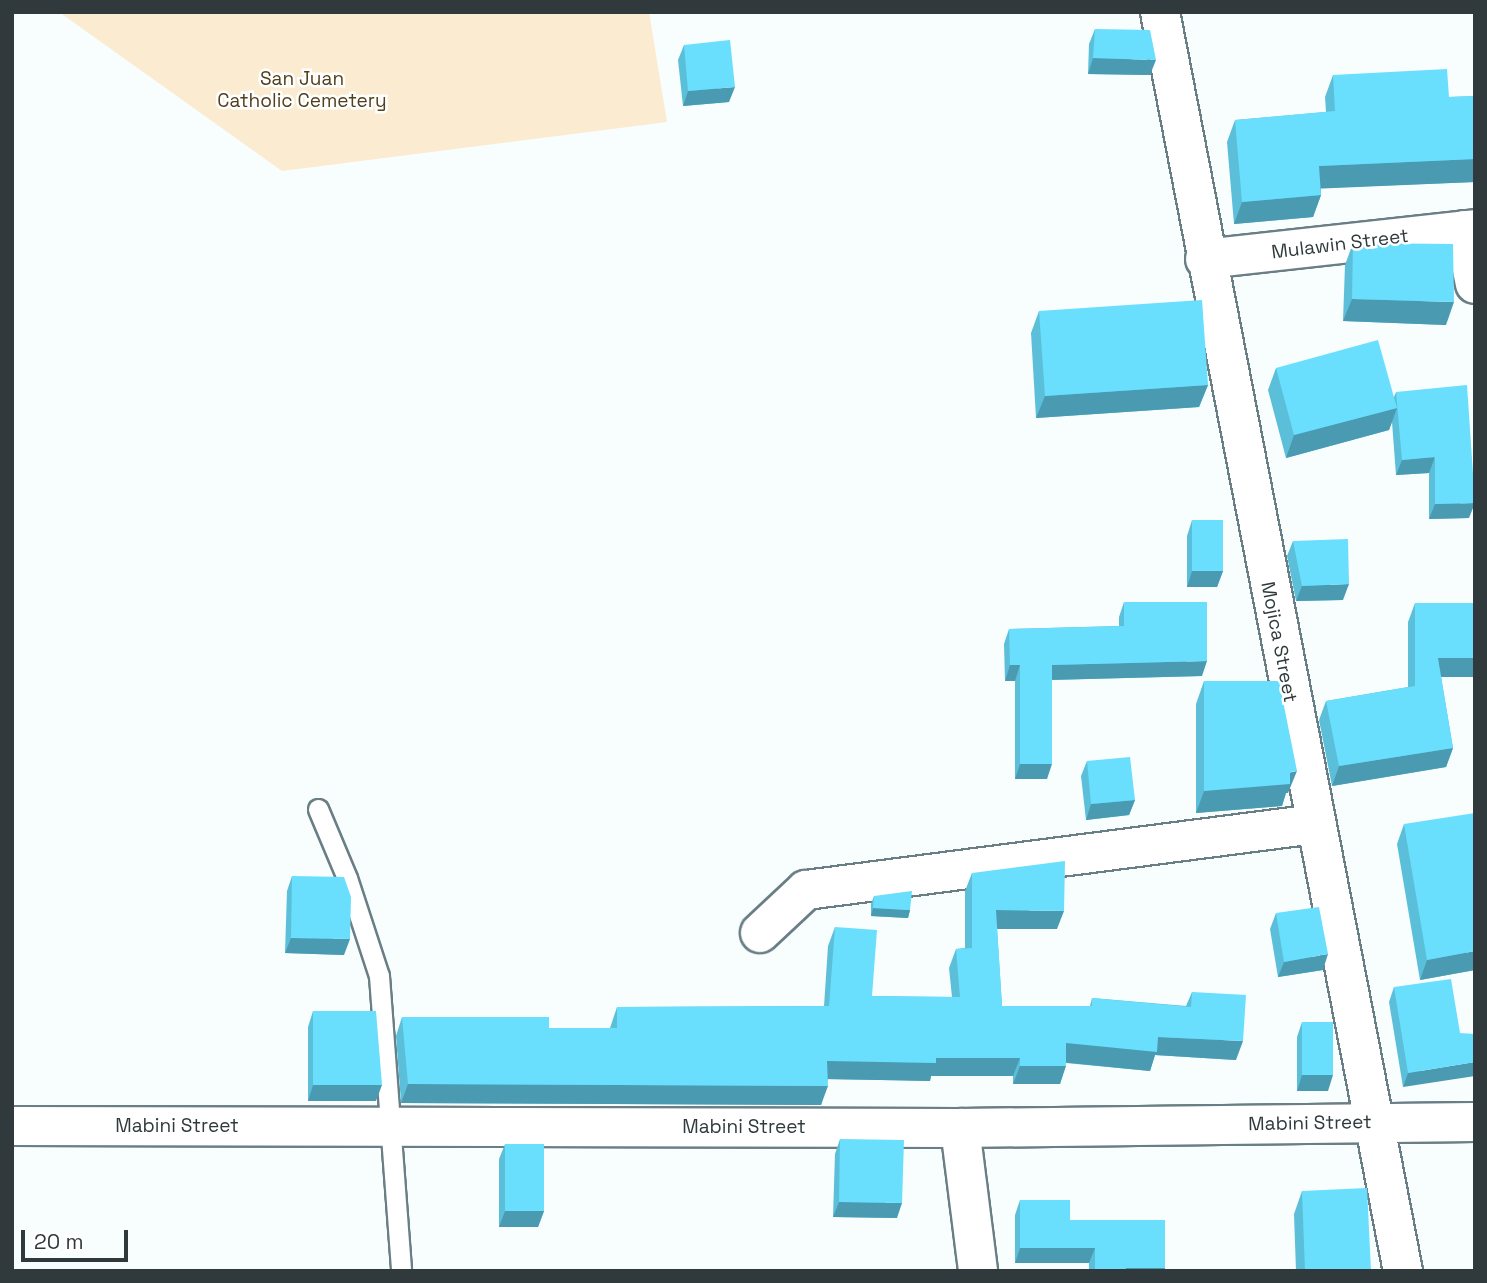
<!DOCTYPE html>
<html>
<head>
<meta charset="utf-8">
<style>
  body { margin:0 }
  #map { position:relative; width:1487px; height:1283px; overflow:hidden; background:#f8fdfe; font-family:"Space Grotesk",sans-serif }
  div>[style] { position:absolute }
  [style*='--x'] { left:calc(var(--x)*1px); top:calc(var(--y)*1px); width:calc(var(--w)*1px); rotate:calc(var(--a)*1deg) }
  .green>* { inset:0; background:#fbebd0 }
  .roads { filter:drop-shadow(2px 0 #697e85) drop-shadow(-2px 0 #697e85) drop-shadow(0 2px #697e85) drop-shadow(0 -2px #697e85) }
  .lane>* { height:19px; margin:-9.5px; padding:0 9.5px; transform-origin:9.5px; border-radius:9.5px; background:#fff }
  .street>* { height:38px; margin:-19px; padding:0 19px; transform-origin:19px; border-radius:19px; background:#fff }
  .wall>* { inset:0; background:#5bbfda }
  .shaded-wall>* { inset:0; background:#4a9bb1 }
  .building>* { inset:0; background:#6adefd }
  span { translate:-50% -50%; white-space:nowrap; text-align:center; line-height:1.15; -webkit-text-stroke:5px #fff; paint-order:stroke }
  .park-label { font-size:19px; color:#523f1c }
  .street-label { font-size:19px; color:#303a3c }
  .frame { position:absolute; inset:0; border:14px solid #303a3c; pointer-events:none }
  .scale { position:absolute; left:21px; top:1230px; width:107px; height:32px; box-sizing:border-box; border:4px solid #303a3c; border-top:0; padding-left:9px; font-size:21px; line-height:24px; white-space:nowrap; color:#303a3c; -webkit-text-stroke:5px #fff; paint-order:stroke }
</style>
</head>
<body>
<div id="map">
  <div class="green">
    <i style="clip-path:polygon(59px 12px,649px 12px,667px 122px,282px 171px)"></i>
  </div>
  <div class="roads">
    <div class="lane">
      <i style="--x:318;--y:809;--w:75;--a:67.2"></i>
      <i style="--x:347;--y:878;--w:103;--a:71.9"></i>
      <i style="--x:379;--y:976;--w:296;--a:85.7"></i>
    </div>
    <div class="street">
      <i style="--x:1160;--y:12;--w:1282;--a:79.08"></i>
      <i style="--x:1464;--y:230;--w:55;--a:78.5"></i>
      <i style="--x:1205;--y:259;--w:272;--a:-6.3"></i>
      <i style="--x:760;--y:933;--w:63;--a:-43.1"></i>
      <i style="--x:806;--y:890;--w:513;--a:-7.39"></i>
      <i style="--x:12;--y:1126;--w:948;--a:0.12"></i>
      <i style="--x:960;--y:1128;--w:515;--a:-0.67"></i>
      <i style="--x:960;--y:1128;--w:144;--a:82.8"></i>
    </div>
  </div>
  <div class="wall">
    <i style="clip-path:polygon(1095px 29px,1150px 75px,1088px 74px,1089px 44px)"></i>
    <i style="clip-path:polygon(684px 45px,729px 102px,683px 106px,678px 60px)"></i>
    <i style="clip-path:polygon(1333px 75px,1449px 97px,1475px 96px,1475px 182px,1321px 188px,1321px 195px,1313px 217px,1234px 224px,1227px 142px,1235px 120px,1326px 112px,1325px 97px)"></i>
    <i style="clip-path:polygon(1353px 243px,1446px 325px,1343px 321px,1345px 265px)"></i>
    <i style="clip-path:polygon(1039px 311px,1208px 385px,1199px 407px,1036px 418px,1031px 333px)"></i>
    <i style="clip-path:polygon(1276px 368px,1394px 397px,1396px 392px,1469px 518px,1429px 519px,1429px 473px,1396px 475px,1392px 422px,1389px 430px,1286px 458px,1268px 390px)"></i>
    <i style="clip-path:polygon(1192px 520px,1223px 571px,1217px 587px,1187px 587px,1187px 536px)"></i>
    <i style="clip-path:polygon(1293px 541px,1343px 600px,1296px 601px,1287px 556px)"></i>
    <i style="clip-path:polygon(1124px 602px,1202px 676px,1052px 680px,1047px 779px,1015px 779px,1015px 681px,1005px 681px,1004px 644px,1009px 629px,1119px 626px,1119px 617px)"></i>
    <i style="clip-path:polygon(1415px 603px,1475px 677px,1441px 677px,1453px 748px,1446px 767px,1332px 786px,1319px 720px,1326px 701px,1408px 687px,1408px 622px)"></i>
    <i style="clip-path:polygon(1204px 681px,1288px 793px,1286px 793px,1282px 806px,1196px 813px,1196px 704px)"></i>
    <i style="clip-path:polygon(1087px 761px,1135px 800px,1129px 815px,1086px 820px,1081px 776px)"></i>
    <i style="clip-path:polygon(1404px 824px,1475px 970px,1420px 980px,1397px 844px)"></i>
    <i style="clip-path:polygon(972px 873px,1057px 929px,997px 929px,1002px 1006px,1090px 1006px,1092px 998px,1186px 1006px,1192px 992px,1236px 1060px,1155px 1055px,1150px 1071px,1066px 1063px,1060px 1084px,1013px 1084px,1013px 1076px,931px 1076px,930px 1081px,828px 1079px,821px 1105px,401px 1103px,396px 1036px,402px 1017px,549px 1028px,610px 1028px,617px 1007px,824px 1006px,828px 946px,835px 927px,872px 996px,952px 997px,949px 968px,956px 949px,965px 948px,965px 891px)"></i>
    <i style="clip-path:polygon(292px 876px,344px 955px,285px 953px,287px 891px)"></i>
    <i style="clip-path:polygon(874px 896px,910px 910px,908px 918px,871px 916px,871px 904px)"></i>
    <i style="clip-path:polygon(1276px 913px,1323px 970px,1278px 977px,1270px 929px)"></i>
    <i style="clip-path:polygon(1394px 987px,1460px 1033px,1403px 1087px,1389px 1002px)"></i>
    <i style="clip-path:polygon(313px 1011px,376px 1101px,308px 1101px,308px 1027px)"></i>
    <i style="clip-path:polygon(1302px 1022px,1328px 1091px,1297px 1091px,1297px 1037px)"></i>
    <i style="clip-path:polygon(840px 1139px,897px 1218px,833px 1217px,835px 1154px)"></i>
    <i style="clip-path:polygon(505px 1144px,544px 1211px,538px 1227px,499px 1227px,499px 1159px)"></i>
    <i style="clip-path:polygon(1302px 1191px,1371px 1271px,1296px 1271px,1294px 1214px)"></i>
    <i style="clip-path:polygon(1020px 1200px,1070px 1220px,1165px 1268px,1164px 1271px,1089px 1271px,1089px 1263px,1015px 1263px,1015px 1215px)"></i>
  </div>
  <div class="shaded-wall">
    <i style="clip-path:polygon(1093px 58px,1156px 60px,1150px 75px,1088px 74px)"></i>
    <i style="clip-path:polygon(735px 87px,729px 102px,683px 106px,688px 91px)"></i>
    <i style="clip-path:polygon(1475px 159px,1475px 182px,1311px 189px,1319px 166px)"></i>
    <i style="clip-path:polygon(1321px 195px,1313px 217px,1234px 224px,1242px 202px)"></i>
    <i style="clip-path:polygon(1352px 299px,1454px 302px,1446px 325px,1343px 321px)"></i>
    <i style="clip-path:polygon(1208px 385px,1199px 407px,1036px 418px,1045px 396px)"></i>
    <i style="clip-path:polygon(1397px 408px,1389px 430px,1286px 458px,1294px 435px)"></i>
    <i style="clip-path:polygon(1435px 457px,1429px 473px,1396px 475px,1402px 460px)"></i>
    <i style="clip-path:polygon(1475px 503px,1469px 518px,1429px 519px,1435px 504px)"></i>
    <i style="clip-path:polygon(1192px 571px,1223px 571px,1217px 587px,1187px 587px)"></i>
    <i style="clip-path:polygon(1349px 584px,1343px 600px,1296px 601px,1302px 586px)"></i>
    <i style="clip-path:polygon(1438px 658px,1475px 658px,1475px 677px,1431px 677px)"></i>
    <i style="clip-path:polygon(1207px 661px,1202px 676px,1047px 680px,1052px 665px)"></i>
    <i style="clip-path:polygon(1010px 665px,1020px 665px,1015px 681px,1005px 681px)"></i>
    <i style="clip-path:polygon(1453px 748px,1446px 767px,1332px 786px,1339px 766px)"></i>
    <i style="clip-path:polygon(1020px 764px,1052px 764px,1047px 779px,1015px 779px)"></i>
    <i style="clip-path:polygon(1297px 771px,1288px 793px,1286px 793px,1282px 806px,1196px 813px,1204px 791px)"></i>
    <i style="clip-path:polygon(1135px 800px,1129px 815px,1086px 820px,1091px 804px)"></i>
    <i style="clip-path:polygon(873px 908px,910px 910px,908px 918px,871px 916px)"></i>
    <i style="clip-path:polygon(996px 910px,1064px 911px,1057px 929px,989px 929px)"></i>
    <i style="clip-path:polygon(291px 938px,350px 939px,344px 955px,285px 953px)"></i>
    <i style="clip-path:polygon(1475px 951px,1475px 970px,1420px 980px,1427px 960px)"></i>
    <i style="clip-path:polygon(1328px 954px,1323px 970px,1278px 977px,1284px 962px)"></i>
    <i style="clip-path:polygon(1158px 1037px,1243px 1041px,1236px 1060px,1155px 1055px,1150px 1071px,1060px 1062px,1066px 1043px)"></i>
    <i style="clip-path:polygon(936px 1058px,1020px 1058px,1013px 1076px,931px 1076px,930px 1081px,821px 1079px,827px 1061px)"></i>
    <i style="clip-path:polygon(1475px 1062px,1475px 1076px,1403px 1087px,1408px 1073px)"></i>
    <i style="clip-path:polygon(1020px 1066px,1066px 1066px,1060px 1084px,1013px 1084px)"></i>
    <i style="clip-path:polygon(1302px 1075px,1333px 1075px,1328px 1091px,1297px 1091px)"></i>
    <i style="clip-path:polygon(408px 1084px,828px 1086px,821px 1105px,401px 1103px)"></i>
    <i style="clip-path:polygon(313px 1085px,382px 1085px,376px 1101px,308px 1101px)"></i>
    <i style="clip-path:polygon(839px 1202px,902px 1203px,897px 1218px,833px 1217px)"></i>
    <i style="clip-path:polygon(505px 1211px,544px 1211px,538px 1227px,499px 1227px)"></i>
    <i style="clip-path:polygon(1020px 1248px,1095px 1248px,1089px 1263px,1015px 1263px)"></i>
    <i style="clip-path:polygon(1126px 1268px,1165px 1268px,1164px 1271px,1125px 1271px)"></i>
  </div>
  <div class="building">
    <i style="clip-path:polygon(1095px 29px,1150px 30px,1156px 60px,1093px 58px)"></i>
    <i style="clip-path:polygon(730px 40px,735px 87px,688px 91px,684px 45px)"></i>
    <i style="clip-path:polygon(1447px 69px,1449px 97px,1475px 96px,1475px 159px,1319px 166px,1321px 195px,1242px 202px,1235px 120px,1335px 111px,1333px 75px)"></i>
    <i style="clip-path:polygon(1353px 243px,1453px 244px,1454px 302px,1352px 299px)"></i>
    <i style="clip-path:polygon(1202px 300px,1208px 385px,1045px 396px,1039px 311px)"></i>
    <i style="clip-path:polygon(1378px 340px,1397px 408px,1294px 435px,1276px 368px)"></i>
    <i style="clip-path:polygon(1467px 385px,1475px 503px,1435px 504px,1435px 457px,1402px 460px,1396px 392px)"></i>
    <i style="clip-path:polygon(1192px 520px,1223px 520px,1223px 571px,1192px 571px)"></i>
    <i style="clip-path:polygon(1348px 539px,1349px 584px,1302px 586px,1293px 541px)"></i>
    <i style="clip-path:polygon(1124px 602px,1207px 602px,1207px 661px,1052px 665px,1052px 764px,1020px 764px,1020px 665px,1010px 665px,1009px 629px,1124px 626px)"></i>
    <i style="clip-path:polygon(1415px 603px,1475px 603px,1475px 658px,1438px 658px,1453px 748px,1339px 766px,1326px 701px,1415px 686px)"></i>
    <i style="clip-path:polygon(1204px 681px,1279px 681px,1297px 771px,1290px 772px,1290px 784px,1204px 791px)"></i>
    <i style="clip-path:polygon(1130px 757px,1135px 800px,1091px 804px,1087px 761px)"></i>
    <i style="clip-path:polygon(1475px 813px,1475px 885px,1473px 885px,1475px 894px,1475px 951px,1427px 960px,1404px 824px)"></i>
    <i style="clip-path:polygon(1065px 861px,1064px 911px,996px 910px,1002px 1006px,1092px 1006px,1092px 998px,1191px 1007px,1192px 992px,1246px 995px,1243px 1041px,1158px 1037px,1157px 1052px,1066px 1043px,1066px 1066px,1020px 1066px,1020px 1058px,936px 1058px,936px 1063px,827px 1061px,828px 1086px,408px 1084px,402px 1017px,549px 1017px,549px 1028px,617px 1028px,617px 1007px,829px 1006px,835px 927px,877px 930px,872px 996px,960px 997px,956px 949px,972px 948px,972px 873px)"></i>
    <i style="clip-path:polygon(292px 876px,344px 877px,351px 897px,350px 939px,291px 938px)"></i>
    <i style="clip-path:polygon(912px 891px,910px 910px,873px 908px,874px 896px)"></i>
    <i style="clip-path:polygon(1319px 907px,1328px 954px,1284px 962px,1276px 913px)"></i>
    <i style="clip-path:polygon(1451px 979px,1460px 1033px,1475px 1034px,1475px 1062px,1408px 1073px,1394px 987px)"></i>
    <i style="clip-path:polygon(313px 1011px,376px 1011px,382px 1085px,313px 1085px)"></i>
    <i style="clip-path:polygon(1302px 1022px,1333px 1022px,1333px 1075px,1302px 1075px)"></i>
    <i style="clip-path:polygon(840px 1139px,904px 1140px,902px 1203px,839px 1202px)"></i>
    <i style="clip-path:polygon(505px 1144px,544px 1144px,544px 1211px,505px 1211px)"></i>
    <i style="clip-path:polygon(1367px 1188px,1371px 1271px,1305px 1271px,1302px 1191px)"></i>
    <i style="clip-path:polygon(1020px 1200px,1070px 1200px,1070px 1220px,1165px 1220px,1165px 1268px,1126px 1268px,1126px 1271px,1095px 1271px,1095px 1248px,1020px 1248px)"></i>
  </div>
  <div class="park-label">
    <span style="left:302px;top:90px">San Juan<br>Catholic Cemetery</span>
  </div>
  <div class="street-label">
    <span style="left:1340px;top:244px;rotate:-7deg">Mulawin Street</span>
    <span style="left:1279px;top:642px;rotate:79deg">Mojica Street</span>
    <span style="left:1310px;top:1123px;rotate:-1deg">Mabini Street</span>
    <span style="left:177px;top:1126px">Mabini Street</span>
    <span style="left:744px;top:1127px">Mabini Street</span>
  </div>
  <div class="frame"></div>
  <div class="scale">20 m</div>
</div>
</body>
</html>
